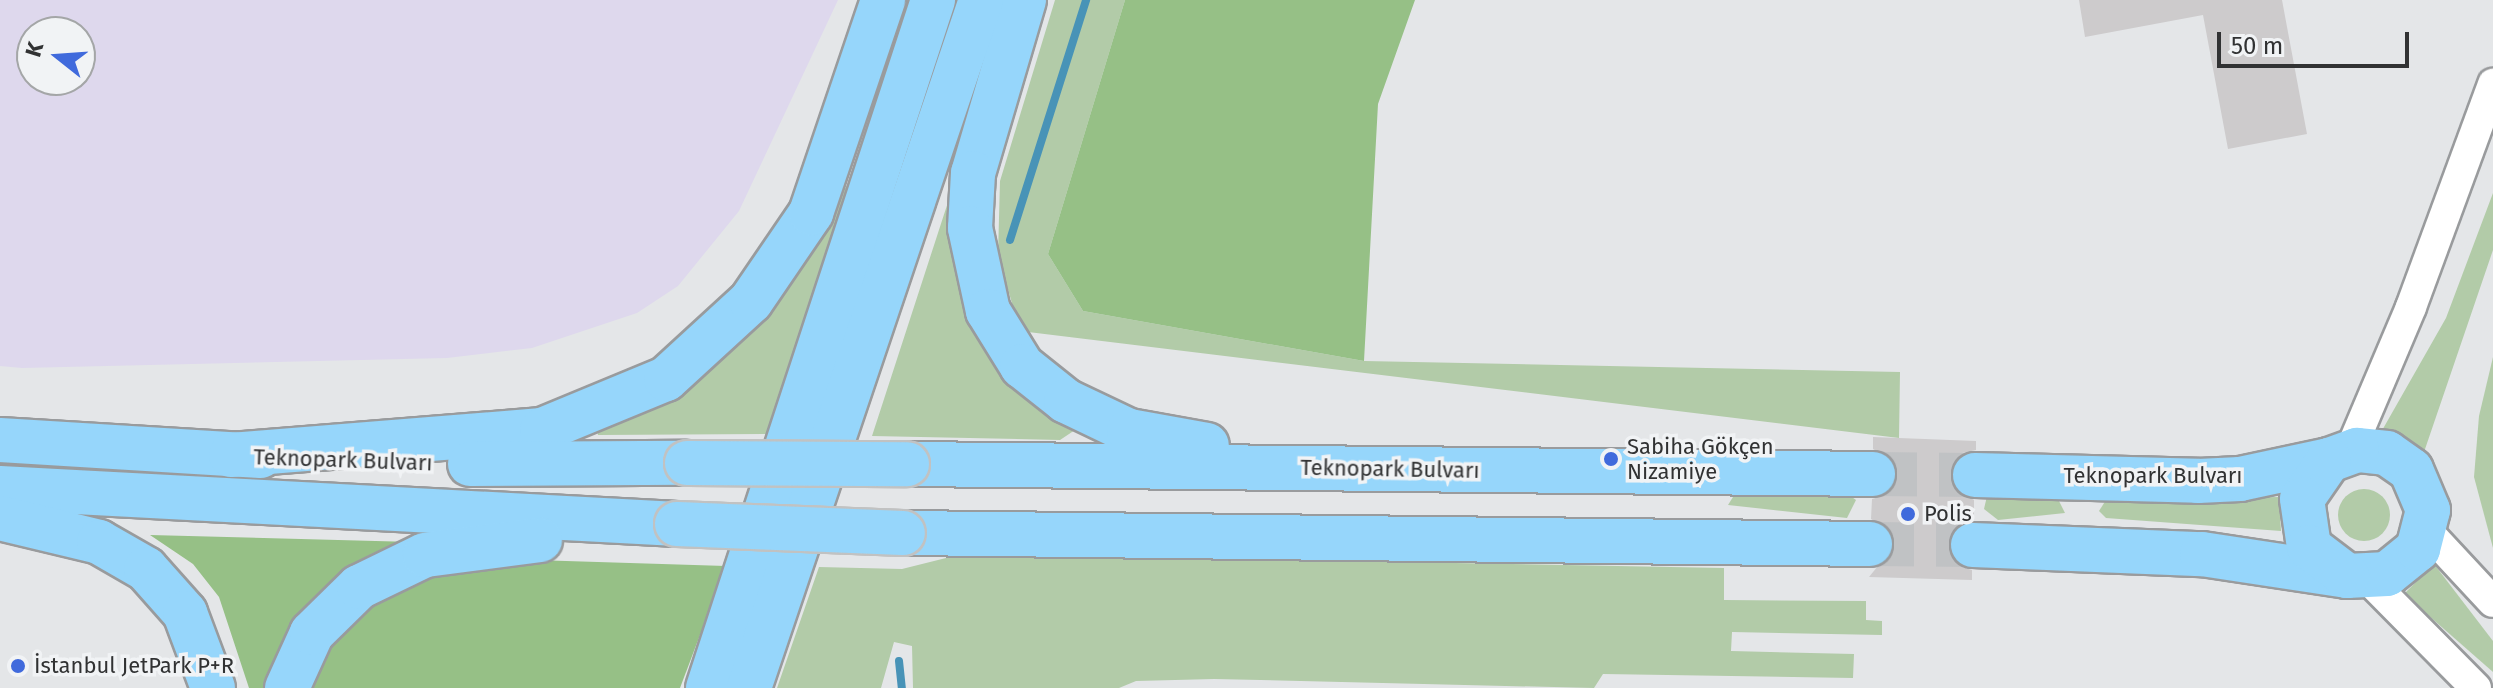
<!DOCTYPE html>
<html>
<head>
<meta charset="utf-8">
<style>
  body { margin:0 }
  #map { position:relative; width:2493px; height:688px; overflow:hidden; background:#e4e6e8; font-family:"Fira Sans",sans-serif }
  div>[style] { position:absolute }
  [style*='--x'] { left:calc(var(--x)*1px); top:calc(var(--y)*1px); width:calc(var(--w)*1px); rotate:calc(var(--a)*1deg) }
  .commercial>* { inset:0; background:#ded8ed }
  .green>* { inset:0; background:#b2cba8 }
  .round { border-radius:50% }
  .forest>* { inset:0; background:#96c086 }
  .stream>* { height:8px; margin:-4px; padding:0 4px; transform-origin:4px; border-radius:4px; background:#4893b7 }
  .building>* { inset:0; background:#cdcbcc }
  .trunk-tunnel>* { height:44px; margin-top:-22px; transform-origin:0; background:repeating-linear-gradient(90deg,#c0c2c4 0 44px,transparent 0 66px) }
  .roads { filter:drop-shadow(2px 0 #999b9d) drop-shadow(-2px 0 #999b9d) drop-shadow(0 2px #999b9d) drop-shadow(0 -2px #999b9d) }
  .minor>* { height:30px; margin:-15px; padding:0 15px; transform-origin:15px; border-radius:15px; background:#fff }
  .trunk>* { height:44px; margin:-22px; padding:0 22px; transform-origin:22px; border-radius:22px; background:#96d6fb }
  .bridges { filter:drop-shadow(2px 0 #c1c2c2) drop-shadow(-2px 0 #c1c2c2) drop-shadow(0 2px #c1c2c2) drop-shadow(0 -2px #c1c2c2) }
  .trunk-bridge>* { height:44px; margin:-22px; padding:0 22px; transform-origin:22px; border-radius:22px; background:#96d6fb }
  .dots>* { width:22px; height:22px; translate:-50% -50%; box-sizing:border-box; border:4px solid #f1f3f5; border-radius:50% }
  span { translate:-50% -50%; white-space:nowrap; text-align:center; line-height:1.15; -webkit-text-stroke:7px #f1f3f5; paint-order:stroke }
  .poi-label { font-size:22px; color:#313233 }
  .left { translate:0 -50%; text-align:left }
  .street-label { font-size:22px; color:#313233 }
  .north { position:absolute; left:16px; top:16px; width:80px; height:80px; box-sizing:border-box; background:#f1f3f5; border:2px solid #a4a6a7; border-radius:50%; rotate:287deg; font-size:22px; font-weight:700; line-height:32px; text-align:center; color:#313233 }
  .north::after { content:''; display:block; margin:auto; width:28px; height:36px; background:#406adc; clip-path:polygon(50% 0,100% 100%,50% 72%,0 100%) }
  .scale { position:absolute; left:2217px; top:32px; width:192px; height:36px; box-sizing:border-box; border:4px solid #313233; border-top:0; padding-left:10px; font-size:24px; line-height:28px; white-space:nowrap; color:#313233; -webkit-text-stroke:6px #f1f3f5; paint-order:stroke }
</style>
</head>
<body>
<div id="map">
  <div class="commercial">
    <i style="clip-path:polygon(evenodd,0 0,838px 0,739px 211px,678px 286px,637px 313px,532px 348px,447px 358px,22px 368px,0 366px,0 0,32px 32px,80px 32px,80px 80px,32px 80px,32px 32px)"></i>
  </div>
  <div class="green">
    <i style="clip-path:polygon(1055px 0,1125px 0,1048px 254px,1083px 311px,1364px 361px,1900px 372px,1899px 438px,1020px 331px,998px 255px,1000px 181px)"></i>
    <i style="clip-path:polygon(963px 156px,955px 231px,961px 293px,998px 363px,1081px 426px,1060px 440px,872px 436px)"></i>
    <i style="clip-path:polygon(847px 185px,780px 434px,598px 435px,595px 421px,788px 282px)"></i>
    <i style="clip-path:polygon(2493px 193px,2493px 250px,2423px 455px,2380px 434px,2446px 318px)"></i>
    <i style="clip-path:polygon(2493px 357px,2493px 548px,2474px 477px,2479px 416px)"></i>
    <i class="round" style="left:2338px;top:489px;width:52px;height:52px"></i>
    <i style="clip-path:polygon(1842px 490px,1856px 500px,1847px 518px,1728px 505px,1733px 497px)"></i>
    <i style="clip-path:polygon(1987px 496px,2059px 501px,2065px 513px,1998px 520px,1984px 509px)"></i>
    <i style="clip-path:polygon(2279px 497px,2281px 531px,2106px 518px,2099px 511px,2106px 500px)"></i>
    <i style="clip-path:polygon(1072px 556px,1724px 568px,1724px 600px,1866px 601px,1866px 620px,1882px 621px,1882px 635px,1732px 632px,1731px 651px,1854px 654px,1853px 678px,1603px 674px,1594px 688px,1214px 679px,1136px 681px,1119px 688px,913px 688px,912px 646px,894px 642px,881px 688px,777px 688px,819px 567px,902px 569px,950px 557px)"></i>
    <i style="clip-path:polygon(2434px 564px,2493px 641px,2493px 672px,2404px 594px)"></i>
  </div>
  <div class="forest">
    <i style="clip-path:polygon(1125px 0,1415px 0,1378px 104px,1364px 361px,1083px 311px,1048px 254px)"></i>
    <i style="clip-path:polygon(150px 535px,413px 542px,277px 688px,249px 688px,219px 597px,193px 564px)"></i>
    <i style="clip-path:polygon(534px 560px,726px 566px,680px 688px,310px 688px,331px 644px,371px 602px,434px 574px)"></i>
  </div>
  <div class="stream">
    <i style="--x:1010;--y:240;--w:252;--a:-72.4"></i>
    <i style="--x:899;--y:661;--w:27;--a:84"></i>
  </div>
  <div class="building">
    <i style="clip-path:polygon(2079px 0,2282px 0,2307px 134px,2228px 149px,2203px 15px,2085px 37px)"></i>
    <i style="clip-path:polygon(1873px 437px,1976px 441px,1976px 450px,1962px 453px,1950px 474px,1953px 488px,1974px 500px,1974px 520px,1952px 531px,1948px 545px,1959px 566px,1972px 570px,1972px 580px,1869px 577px,1895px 545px,1891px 531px,1871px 519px,1872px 499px,1886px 495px,1898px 475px,1894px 461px,1873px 449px)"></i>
  </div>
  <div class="trunk-tunnel">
    <i style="--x:1873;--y:474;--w:102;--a:0.6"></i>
    <i style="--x:1870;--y:544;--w:103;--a:0.6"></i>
  </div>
  <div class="roads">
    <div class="minor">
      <i style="--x:2350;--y:451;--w:156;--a:-67"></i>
      <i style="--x:2411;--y:307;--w:238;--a:-69.8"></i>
      <i style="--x:2426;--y:530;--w:98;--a:47.1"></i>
      <i style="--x:2367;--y:578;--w:155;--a:45.3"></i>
    </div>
    <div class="trunk">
      <i style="--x:1024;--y:0;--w:180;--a:106.4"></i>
      <i style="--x:973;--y:173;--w:55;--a:93.1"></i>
      <i style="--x:970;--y:228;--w:85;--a:77.8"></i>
      <i style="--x:988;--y:311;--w:65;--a:58.3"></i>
      <i style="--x:1022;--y:366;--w:56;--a:38.5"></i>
      <i style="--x:1066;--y:401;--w:70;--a:25.5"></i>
      <i style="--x:1129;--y:431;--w:79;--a:10.2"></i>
      <i style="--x:0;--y:440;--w:261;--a:3.5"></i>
      <i style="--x:231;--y:455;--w:312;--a:-4.6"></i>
      <i style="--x:542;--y:430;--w:134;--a:-22.4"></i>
      <i style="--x:666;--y:379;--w:115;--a:-42.5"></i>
      <i style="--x:751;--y:301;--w:107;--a:-55.7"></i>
      <i style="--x:811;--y:213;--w:225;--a:-71.3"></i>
      <i style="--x:470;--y:464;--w:217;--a:-0.3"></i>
      <i style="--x:907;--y:464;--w:966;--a:0.59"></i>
      <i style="--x:1975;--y:475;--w:223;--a:1.5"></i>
      <i style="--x:2198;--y:481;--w:42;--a:-2.7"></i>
      <i style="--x:2240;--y:479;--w:91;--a:-12.1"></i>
      <i style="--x:0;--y:488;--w:678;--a:3.04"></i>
      <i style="--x:0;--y:518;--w:102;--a:13.6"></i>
      <i style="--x:99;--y:542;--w:54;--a:29.9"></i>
      <i style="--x:146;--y:569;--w:59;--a:48.4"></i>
      <i style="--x:185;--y:613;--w:80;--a:69.5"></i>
      <i style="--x:903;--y:533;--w:967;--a:0.65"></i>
      <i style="--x:1973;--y:545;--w:229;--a:2.3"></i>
      <i style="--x:2202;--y:554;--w:147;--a:8.6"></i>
      <i style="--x:2347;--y:576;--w:40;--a:-2.9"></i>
      <i style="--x:2387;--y:574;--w:40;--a:-39"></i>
      <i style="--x:2418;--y:549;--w:40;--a:-75.6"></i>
      <i style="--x:2428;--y:510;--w:43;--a:-113"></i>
      <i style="--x:2411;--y:470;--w:29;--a:-145"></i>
      <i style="--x:2387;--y:453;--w:30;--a:-174"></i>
      <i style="--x:2357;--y:450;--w:30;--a:160"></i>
      <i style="--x:2329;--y:460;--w:47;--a:124.7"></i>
      <i style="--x:2302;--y:499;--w:49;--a:81.7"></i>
      <i style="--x:2309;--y:547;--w:48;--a:37.3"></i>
      <i style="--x:287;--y:688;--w:60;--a:-65.6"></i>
      <i style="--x:312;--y:633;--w:66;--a:-44.4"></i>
      <i style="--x:359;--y:587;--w:73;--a:-25.9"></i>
      <i style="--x:425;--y:555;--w:116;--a:-7.4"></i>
      <i style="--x:708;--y:688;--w:724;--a:-71.89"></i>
      <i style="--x:749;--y:688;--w:726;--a:-71.37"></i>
    </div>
  </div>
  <div class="bridges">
    <div class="trunk-bridge">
      <i style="--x:687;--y:463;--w:220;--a:0.3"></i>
      <i style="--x:677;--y:524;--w:226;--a:2.3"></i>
    </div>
  </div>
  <div class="dots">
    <i style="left:1611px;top:459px;background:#406adc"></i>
    <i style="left:1908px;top:514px;background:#406adc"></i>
    <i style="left:18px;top:666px;background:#406adc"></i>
  </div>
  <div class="poi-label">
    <span class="left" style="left:1627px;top:459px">Sabiha Gökçen<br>Nizamiye</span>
    <span class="left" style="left:1924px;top:514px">Polis</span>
    <span class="left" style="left:34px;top:666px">İstanbul JetPark P+R</span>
  </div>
  <div class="street-label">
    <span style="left:343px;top:460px;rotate:2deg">Teknopark Bulvarı</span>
    <span style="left:1390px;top:469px;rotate:1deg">Teknopark Bulvarı</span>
    <span style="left:2153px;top:476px">Teknopark Bulvarı</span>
  </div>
  <div class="north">K</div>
  <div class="scale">50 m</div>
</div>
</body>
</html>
